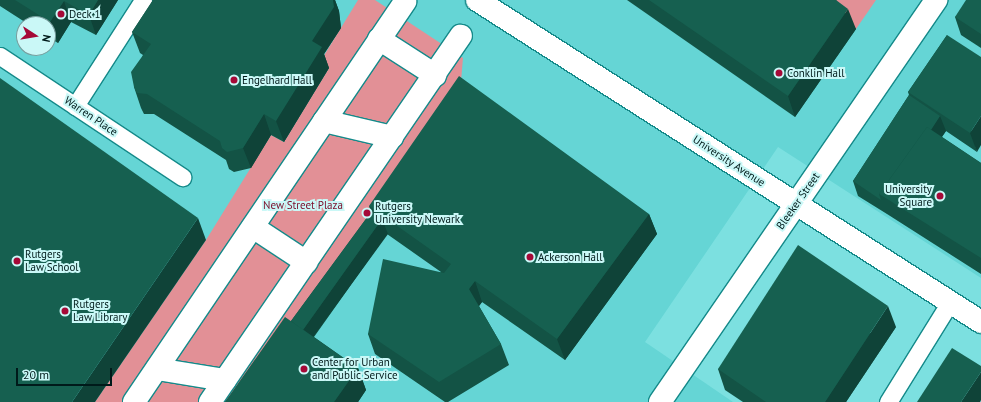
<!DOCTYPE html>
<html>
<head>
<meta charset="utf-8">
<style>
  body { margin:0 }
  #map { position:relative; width:981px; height:402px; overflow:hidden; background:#7ce0e0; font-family:"PT Sans",sans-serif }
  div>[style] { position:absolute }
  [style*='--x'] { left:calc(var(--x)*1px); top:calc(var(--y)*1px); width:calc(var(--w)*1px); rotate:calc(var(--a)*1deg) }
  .built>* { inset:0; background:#65d5d5 }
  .green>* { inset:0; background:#e29096 }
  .roads { filter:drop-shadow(1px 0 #158a8a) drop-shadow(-1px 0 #158a8a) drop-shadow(0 1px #158a8a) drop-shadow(0 -1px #158a8a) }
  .lane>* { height:17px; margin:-8.5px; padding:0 8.5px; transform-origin:8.5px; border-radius:8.5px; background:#fff }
  .street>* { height:22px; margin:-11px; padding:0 11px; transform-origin:11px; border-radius:11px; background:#fff }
  .primary>* { height:22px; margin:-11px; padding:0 11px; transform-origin:11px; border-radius:11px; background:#fff }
  .wall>* { inset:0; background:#135345 }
  .shaded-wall>* { inset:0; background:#0f4338 }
  .building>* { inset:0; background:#166050 }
  .dots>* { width:11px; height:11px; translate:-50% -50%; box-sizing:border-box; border:2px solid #caf8f7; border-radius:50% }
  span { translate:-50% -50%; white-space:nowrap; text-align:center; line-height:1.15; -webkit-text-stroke:4px #caf8f7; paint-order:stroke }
  .poi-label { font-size:11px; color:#001a1a }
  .left { translate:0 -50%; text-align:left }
  .right { translate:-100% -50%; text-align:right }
  .street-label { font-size:11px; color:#001a1a }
  .park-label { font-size:11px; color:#7c0c29 }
  .north { position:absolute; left:16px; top:16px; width:40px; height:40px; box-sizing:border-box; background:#caf8f7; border:1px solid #799f9f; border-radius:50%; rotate:102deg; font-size:11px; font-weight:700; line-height:16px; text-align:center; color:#001a1a }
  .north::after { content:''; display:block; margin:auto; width:14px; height:18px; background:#a50937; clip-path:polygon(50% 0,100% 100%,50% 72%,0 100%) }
  .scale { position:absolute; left:16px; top:368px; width:96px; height:18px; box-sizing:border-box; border:2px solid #001a1a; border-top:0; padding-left:5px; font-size:12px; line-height:14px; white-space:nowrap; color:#001a1a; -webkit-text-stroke:3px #caf8f7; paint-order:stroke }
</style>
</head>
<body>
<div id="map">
  <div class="built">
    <i style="clip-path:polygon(evenodd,0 0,981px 0,981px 278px,778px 147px,645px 342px,733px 402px,0 402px,0 0,24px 24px,48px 24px,48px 48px,24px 48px,24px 24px)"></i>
  </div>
  <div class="green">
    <i style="clip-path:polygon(358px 0,375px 0,463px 58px,460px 93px,242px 402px,95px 402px,206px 240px,271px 135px,284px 142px,329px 68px,320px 62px)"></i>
    <i style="clip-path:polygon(814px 0,876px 0,856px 29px)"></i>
  </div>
  <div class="roads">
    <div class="lane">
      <i style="--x:0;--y:56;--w:219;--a:33.6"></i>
      <i style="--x:75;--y:106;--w:126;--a:-57.3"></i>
      <i style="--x:888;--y:402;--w:118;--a:-58.2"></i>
    </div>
    <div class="street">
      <i style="--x:379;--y:39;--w:67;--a:32.7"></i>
      <i style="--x:324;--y:121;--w:70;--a:13.2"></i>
      <i style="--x:253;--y:227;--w:64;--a:33.4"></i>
      <i style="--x:157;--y:369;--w:69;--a:9.2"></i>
      <i style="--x:134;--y:402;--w:484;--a:-55.9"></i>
      <i style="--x:210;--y:402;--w:444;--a:-55.6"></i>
      <i style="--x:660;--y:402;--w:488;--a:-55.5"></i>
    </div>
    <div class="primary">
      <i style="--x:477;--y:0;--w:598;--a:32.57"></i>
    </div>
  </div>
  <div class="wall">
    <i style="clip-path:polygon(0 0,118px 0,96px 35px,71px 22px,58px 43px,48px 37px,48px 24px,28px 24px,0 6px)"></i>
    <i style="clip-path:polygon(153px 0,335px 0,339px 11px,341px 28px,324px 54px,329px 68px,284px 142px,271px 135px,251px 168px,234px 172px,229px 169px,226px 160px,154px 114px,144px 114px,141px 108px,134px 87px,143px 55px,140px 53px,132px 32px)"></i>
    <i style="clip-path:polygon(627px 0,836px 0,856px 29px,795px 117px)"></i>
    <i style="clip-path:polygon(981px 0,981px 48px,961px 35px,955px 17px)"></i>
    <i style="clip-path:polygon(947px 35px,977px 152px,946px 131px,942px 137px,981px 163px,981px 274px,887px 214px,858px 196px,853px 181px,909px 95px,908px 92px)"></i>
    <i style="clip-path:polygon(369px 206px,649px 214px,657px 234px,565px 360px,482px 302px,479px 306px,501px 344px,509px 365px,448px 402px,445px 402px,375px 354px,368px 334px,441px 272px,387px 234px,314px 337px,358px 368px,366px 390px,358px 402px,225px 402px,291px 321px,371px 212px)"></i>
    <i style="clip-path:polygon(896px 327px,846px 402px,743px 402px,725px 390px,718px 369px)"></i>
  </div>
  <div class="shaded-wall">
    <i style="clip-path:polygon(98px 0,118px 0,96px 35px,89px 15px)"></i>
    <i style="clip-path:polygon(333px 0,335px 0,339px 11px,341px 28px,324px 54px,329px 68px,284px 142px,276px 121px,312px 41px)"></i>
    <i style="clip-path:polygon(64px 1px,71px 22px,58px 43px,50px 22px)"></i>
    <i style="clip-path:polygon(848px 9px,856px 29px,795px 117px,788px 96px)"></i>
    <i style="clip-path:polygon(264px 114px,271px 135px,251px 168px,243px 148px)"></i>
    <i style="clip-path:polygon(940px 116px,946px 131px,894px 203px,884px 197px)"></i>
    <i style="clip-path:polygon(981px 116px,981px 145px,977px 152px,970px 133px)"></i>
    <i style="clip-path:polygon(649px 214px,657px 234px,565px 360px,557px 339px)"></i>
    <i style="clip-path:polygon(198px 218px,206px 240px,95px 402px,72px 402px)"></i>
    <i style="clip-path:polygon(382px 219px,388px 234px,305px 348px,300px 334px)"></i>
    <i style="clip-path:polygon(475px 281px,482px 302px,476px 310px,469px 289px)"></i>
    <i style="clip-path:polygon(888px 306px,896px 327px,846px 402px,825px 402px)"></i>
    <i style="clip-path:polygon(358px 368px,366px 390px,358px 402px,334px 402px)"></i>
    <i style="clip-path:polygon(981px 372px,981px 400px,980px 402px,961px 402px)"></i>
  </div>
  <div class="building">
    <i style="clip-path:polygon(15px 0,98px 0,89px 15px,64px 1px,50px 22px)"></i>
    <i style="clip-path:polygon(153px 0,333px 0,334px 7px,312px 41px,322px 47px,276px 121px,264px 114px,243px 148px,227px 152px,222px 148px,220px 141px,147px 94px,137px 93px,134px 87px,131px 72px,151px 44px,132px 32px)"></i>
    <i style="clip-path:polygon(649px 0,836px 0,848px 9px,788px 96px)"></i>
    <i style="clip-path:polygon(966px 0,981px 0,981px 34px,955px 17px)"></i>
    <i style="clip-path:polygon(947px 35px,981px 57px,981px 116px,970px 133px,908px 92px)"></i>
    <i style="clip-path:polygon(459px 76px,649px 214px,557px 339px,475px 281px,469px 289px,501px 344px,439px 382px,368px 334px,383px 259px,444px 273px,451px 264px,369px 206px)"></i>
    <i style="clip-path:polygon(0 78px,198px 218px,72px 402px,0 402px)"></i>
    <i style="clip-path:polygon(909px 95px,940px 116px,931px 130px,927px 127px,879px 194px,881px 200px,853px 181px)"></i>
    <i style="clip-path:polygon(927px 127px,981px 163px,981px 258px,879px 194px)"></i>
    <i style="clip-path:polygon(371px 212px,382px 219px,303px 330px,291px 321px)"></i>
    <i style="clip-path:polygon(798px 245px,888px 306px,825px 402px,766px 402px,718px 369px)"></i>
    <i style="clip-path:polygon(285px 317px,358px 368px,334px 402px,225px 402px)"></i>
    <i style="clip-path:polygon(952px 348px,981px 366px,981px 372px,961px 402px,917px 402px)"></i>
  </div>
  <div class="dots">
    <i style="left:61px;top:14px;background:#a50937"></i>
    <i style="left:779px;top:73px;background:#a50937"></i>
    <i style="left:234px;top:80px;background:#a50937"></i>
    <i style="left:940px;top:196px;background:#a50937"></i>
    <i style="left:367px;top:213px;background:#a50937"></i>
    <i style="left:530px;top:257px;background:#a50937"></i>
    <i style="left:17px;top:261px;background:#a50937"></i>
    <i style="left:65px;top:311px;background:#a50937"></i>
    <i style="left:304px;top:369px;background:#a50937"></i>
  </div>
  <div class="poi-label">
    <span class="left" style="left:69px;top:14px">Deck 1</span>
    <span class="left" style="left:787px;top:73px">Conklin Hall</span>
    <span class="left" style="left:242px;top:80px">Engelhard Hall</span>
    <span class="right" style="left:932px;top:196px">University<br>Square</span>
    <span class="left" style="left:375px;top:213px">Rutgers<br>University Newark</span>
    <span class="left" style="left:25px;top:261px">Rutgers<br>Law School</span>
    <span class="left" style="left:538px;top:257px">Ackerson Hall</span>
    <span class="left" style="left:73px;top:311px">Rutgers<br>Law Library</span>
    <span class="left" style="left:312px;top:369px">Center for Urban<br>and Public Service</span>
  </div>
  <div class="street-label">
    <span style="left:91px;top:116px;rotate:34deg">Warren Place</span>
    <span style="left:729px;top:161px;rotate:33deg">University Avenue</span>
    <span style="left:798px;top:201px;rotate:-55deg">Bleeker Street</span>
  </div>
  <div class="park-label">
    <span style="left:303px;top:205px">New Street Plaza</span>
  </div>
  <div class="north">N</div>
  <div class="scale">20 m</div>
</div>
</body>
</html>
